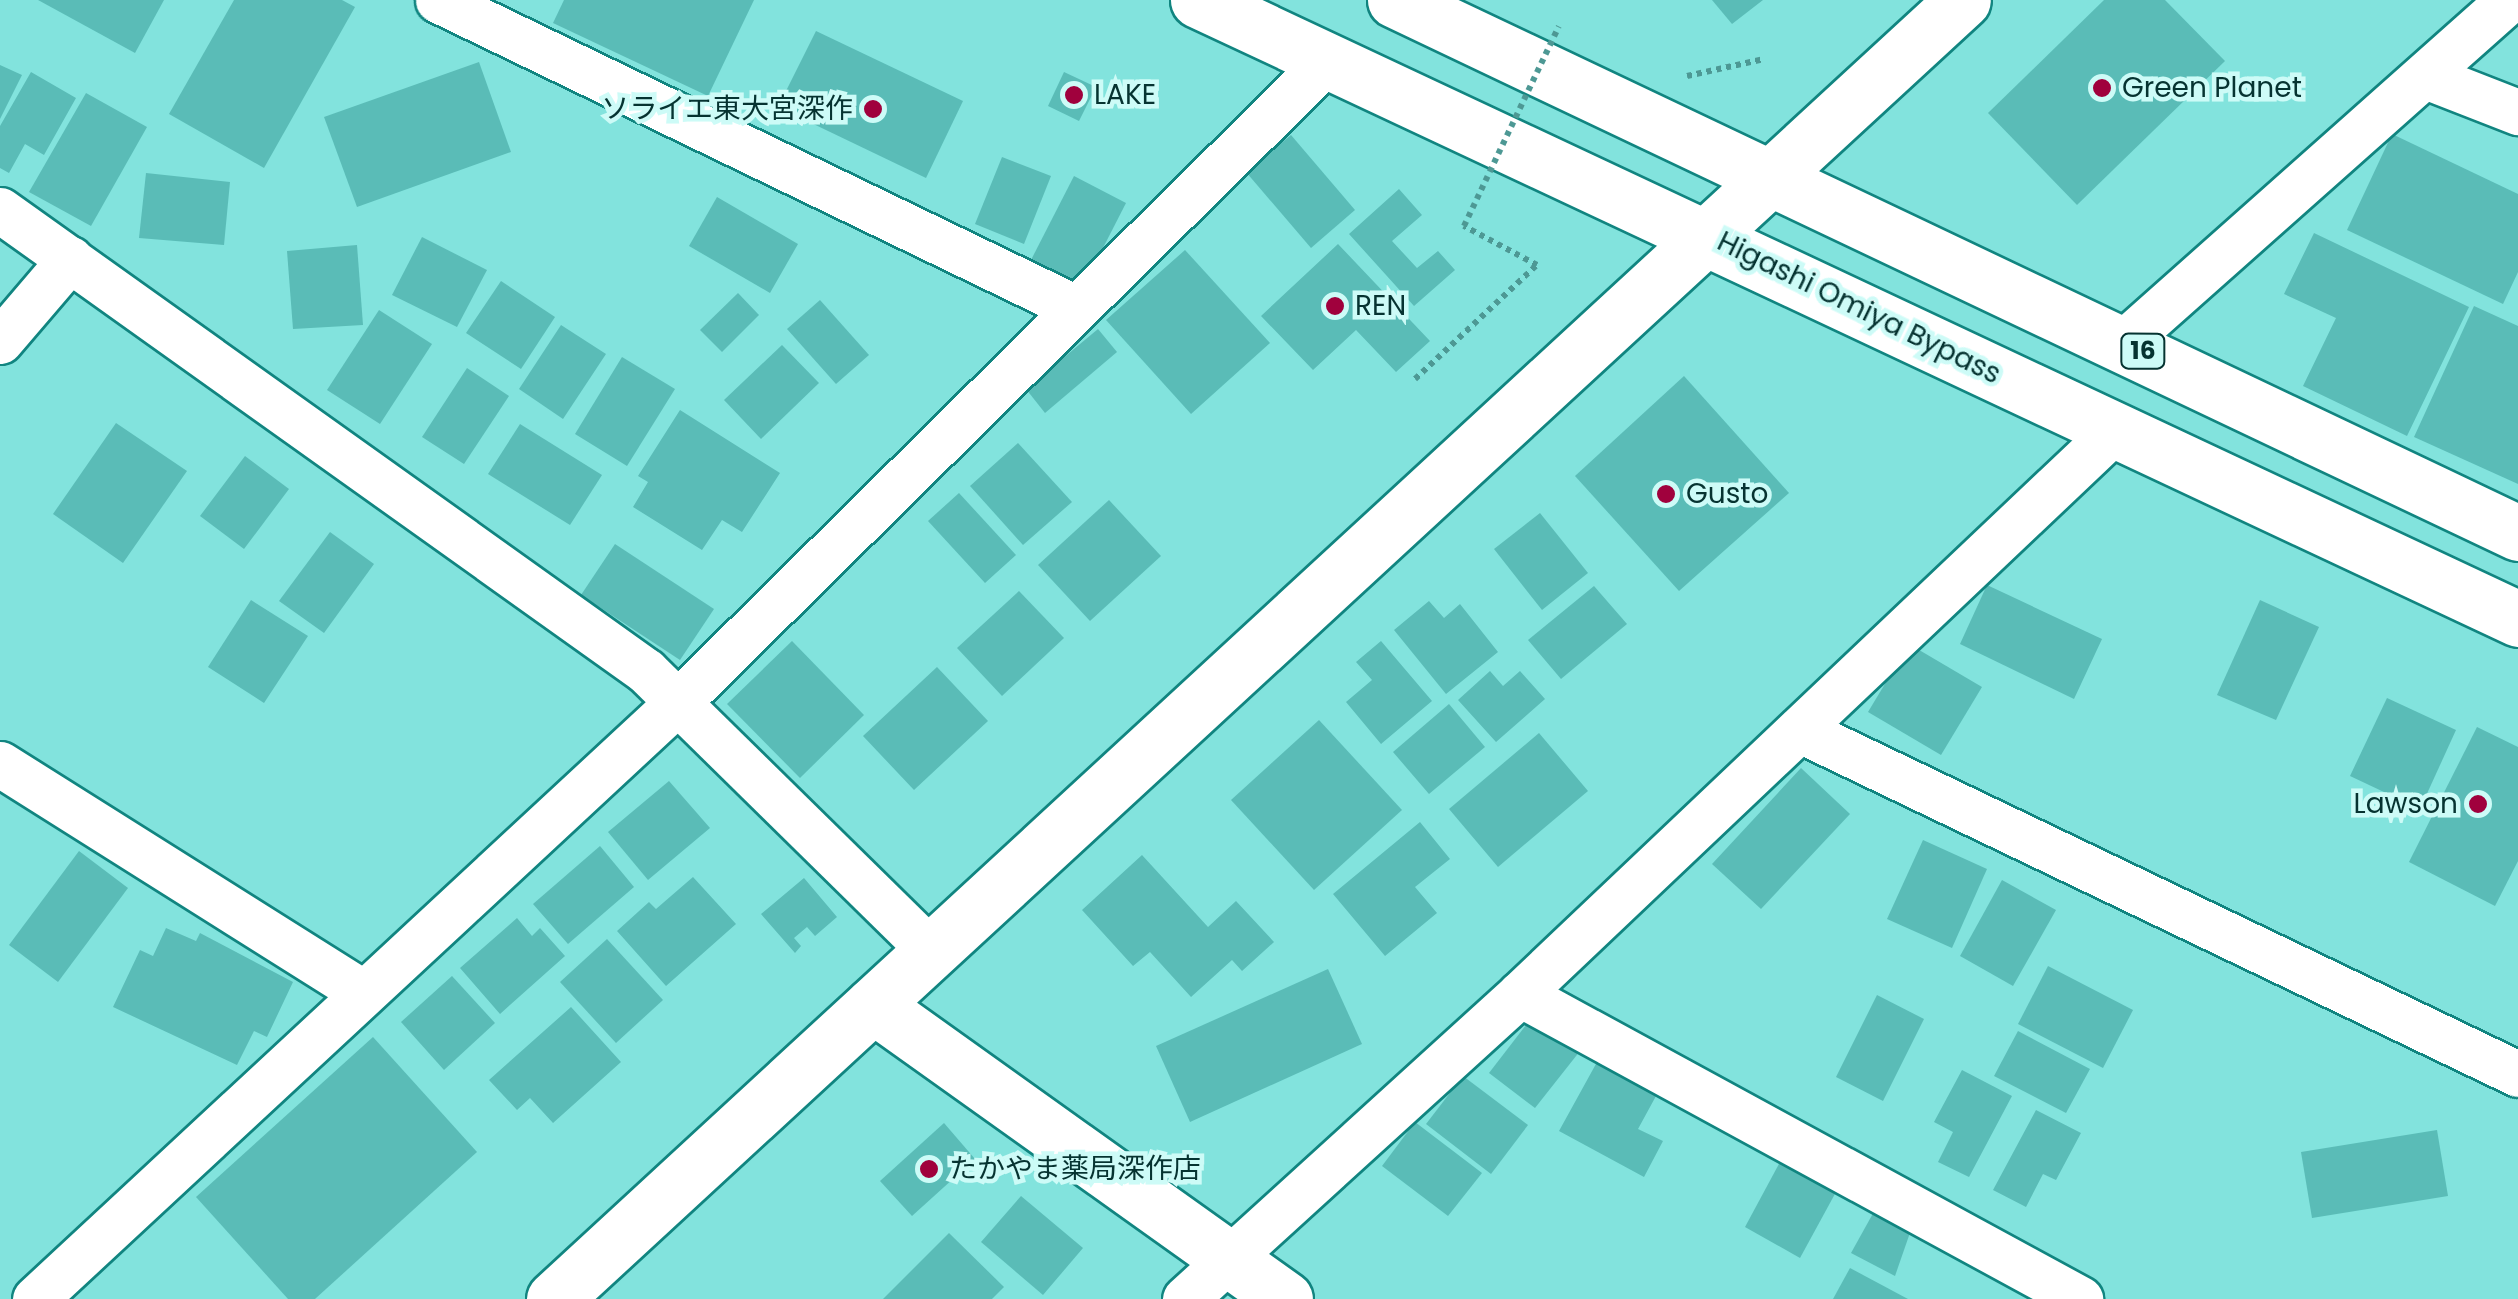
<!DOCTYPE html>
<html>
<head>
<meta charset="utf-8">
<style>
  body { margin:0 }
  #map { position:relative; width:2518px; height:1299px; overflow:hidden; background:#82e3dd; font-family:Poppins,"Noto Sans JP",sans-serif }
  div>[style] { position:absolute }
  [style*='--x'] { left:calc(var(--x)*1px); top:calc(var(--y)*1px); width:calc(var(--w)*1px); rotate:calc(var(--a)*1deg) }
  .building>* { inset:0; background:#5abcb7 }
  .path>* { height:6px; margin-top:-3px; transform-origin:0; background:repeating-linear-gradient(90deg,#4d9894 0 5px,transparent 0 10px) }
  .roads { filter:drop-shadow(2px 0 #118580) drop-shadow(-2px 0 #118580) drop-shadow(0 2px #118580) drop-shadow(0 -2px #118580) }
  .street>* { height:45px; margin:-22.5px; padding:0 22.5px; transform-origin:22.5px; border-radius:22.5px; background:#fff }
  .secondary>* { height:55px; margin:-27.5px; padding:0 27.5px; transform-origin:27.5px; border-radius:27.5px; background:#fff }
  .highway>* { height:55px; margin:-27.5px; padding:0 27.5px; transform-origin:27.5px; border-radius:27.5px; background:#fff }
  .path-bridge>* { height:6px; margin-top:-3px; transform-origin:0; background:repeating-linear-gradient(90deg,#4d9894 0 5px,transparent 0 10px) }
  .dots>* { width:28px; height:28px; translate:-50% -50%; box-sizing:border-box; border:5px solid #cdfbf7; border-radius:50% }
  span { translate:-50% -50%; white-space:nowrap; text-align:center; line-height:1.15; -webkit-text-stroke:9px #cdfbf7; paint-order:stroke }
  .shield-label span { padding:2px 8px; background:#cdfbf7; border:2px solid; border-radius:8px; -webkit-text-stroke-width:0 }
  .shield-label { font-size:25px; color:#063331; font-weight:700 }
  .poi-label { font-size:28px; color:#063331 }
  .left { translate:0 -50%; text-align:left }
  .right { translate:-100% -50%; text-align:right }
  .street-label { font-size:28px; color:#063331 }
</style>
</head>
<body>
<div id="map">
  <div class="building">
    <i style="clip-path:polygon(38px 0,164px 0,135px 53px)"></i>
    <i style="clip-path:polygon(234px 0,342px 0,355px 7px,264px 168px,169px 114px)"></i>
    <i style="clip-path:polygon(564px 0,754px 0,708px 96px,553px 23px)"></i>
    <i style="clip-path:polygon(1712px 0,1763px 0,1732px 24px)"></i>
    <i style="clip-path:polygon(2104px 0,2165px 0,2225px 61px,2077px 205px,1988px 113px)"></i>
    <i style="clip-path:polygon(816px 31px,963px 101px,926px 178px,778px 107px)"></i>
    <i style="clip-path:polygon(479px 62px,511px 152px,357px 207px,324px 117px)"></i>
    <i style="clip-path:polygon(0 65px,22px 75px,0 119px)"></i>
    <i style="clip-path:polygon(31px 72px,76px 98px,44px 155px,25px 144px,9px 173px,0 168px,0 126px)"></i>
    <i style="clip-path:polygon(1064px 72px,1096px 87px,1079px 121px,1048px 106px)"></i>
    <i style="clip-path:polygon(86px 93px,147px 127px,91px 226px,29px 192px)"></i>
    <i style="clip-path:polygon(2392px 134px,2518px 194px,2518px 272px,2503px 304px,2347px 230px)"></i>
    <i style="clip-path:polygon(1291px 135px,1355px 210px,1311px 248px,1246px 172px)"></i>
    <i style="clip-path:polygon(1002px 157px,1051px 176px,1024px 244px,975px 224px)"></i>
    <i style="clip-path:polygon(146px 173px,230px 182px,224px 245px,139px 238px)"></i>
    <i style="clip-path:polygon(1074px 176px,1126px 203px,1083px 287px,1031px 260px)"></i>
    <i style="clip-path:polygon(1399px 189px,1422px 215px,1392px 241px,1417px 268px,1438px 251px,1455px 270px,1414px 306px,1349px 234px)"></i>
    <i style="clip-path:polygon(717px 197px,798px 244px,770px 293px,689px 246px)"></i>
    <i style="clip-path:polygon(2314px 233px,2469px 307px,2407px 436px,2303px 386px,2336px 318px,2284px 294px)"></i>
    <i style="clip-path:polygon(422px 237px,487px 270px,457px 327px,392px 295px)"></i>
    <i style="clip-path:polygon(1338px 244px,1430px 341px,1396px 372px,1356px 330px,1313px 370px,1261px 316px)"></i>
    <i style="clip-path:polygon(357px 245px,363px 325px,293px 329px,287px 251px)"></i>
    <i style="clip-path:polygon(1185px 250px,1270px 343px,1191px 414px,1106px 320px)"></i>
    <i style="clip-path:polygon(501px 281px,555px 317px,521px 369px,466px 333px)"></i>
    <i style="clip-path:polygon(738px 293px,759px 315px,722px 352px,700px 330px)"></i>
    <i style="clip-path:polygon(820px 300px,869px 355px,836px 384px,787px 329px)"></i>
    <i style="clip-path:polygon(2474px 306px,2518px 326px,2518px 484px,2414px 437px)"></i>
    <i style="clip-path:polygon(379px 310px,432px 344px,380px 424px,327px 390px)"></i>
    <i style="clip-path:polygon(561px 325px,606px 354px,563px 419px,519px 389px)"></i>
    <i style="clip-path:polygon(1098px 329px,1117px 352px,1045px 413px,1026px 389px)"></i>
    <i style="clip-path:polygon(782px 345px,819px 383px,761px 439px,724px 400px)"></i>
    <i style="clip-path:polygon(622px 357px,675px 389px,627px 466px,575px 434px)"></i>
    <i style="clip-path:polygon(467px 368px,509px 396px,464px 464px,422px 437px)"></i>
    <i style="clip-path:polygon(1684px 376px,1789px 493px,1679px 591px,1575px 476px)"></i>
    <i style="clip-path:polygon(680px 410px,780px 473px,742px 532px,722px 520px,702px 550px,633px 507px,648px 482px,638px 476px)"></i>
    <i style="clip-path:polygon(116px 423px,187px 471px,123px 563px,53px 514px)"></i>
    <i style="clip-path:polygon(520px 424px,602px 475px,570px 525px,488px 474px)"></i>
    <i style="clip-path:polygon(1018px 443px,1072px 502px,1023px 545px,970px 486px)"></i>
    <i style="clip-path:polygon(245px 456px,289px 489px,244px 549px,200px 516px)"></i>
    <i style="clip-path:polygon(959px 493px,1016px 555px,985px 583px,928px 521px)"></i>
    <i style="clip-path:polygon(1109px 500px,1161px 556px,1090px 621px,1038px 565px)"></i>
    <i style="clip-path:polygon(1540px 513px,1588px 573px,1542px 610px,1494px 549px)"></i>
    <i style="clip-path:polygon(330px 532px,374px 564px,324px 633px,279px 601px)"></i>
    <i style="clip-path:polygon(615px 544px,714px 609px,680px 660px,581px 595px)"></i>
    <i style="clip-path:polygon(1987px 585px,2102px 639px,2074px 699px,1960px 644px)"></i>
    <i style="clip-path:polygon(1594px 586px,1627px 624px,1561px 679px,1528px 640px)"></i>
    <i style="clip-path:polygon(1019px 591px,1064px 638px,1002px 696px,957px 648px)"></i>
    <i style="clip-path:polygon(251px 600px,308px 636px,264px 703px,208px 667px)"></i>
    <i style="clip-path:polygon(2260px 600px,2319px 627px,2276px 720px,2217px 695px)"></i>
    <i style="clip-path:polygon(1429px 601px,1444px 618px,1460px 604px,1498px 652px,1446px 694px,1394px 630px)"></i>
    <i style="clip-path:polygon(792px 641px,864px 715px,800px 778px,727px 704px)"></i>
    <i style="clip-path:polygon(1381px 641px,1432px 701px,1381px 744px,1346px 702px,1372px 680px,1356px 662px)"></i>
    <i style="clip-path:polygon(1909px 644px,1982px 687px,1941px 755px,1868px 712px)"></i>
    <i style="clip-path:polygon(937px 667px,988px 721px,914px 790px,863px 736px)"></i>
    <i style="clip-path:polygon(1490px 671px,1503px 686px,1520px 671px,1545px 699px,1496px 742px,1458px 700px)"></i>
    <i style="clip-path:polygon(2387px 698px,2456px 730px,2420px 809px,2350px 776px)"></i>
    <i style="clip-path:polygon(1449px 704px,1485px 747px,1429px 794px,1393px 752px)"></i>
    <i style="clip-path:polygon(1319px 720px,1402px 810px,1314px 890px,1231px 800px)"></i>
    <i style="clip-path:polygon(2477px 727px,2518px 747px,2518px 861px,2495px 906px,2409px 862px)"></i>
    <i style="clip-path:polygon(1539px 733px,1588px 791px,1498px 867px,1449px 809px)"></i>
    <i style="clip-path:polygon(1801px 768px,1850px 814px,1761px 909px,1712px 864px)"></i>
    <i style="clip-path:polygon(669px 781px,710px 828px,648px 880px,608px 832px)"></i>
    <i style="clip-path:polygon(1420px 822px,1450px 859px,1415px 887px,1437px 913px,1385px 956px,1333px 894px)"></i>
    <i style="clip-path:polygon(1923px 840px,1987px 869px,1952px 948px,1887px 919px)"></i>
    <i style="clip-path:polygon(600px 846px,634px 887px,568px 944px,533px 904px)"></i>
    <i style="clip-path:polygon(79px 851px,128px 888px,58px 982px,9px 945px)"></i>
    <i style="clip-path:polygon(1142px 855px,1208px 927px,1236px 901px,1274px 942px,1242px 971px,1232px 960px,1191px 997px,1150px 952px,1133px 966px,1082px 910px)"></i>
    <i style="clip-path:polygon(693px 877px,736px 924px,666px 986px,617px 931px,649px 902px,656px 909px)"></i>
    <i style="clip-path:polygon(804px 878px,837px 917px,815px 936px,807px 927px,794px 938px,801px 946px,795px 953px,761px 914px)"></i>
    <i style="clip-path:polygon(2002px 880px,2056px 910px,2013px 986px,1960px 956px)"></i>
    <i style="clip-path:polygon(517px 918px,532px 936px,540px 928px,565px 956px,500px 1014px,460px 968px)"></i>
    <i style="clip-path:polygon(166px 928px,196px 941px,200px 933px,293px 982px,267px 1037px,254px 1031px,237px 1065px,113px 1007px,140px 950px,153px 956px)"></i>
    <i style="clip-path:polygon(607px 939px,663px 1000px,616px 1043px,560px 982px)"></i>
    <i style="clip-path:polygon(2048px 966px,2133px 1010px,2103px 1068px,2018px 1024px)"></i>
    <i style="clip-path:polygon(1328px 969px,1362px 1044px,1190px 1122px,1156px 1046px)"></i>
    <i style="clip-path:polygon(452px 976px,495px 1023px,444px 1070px,401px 1022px)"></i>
    <i style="clip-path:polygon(1877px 995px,1924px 1019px,1883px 1101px,1836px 1077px)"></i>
    <i style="clip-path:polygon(571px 1007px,621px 1062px,553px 1123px,530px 1098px,517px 1110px,489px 1080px)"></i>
    <i style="clip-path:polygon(1533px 1016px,1580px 1051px,1535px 1108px,1489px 1073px)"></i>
    <i style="clip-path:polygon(2018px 1031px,2090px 1069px,2066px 1113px,1994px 1076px)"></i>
    <i style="clip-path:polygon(373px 1037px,477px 1152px,315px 1299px,288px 1299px,196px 1197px)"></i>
    <i style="clip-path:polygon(1602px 1053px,1662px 1085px,1638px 1129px,1663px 1141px,1644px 1177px,1559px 1131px)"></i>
    <i style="clip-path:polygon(1962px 1070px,2012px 1096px,1969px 1177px,1938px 1162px,1953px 1132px,1934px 1122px)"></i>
    <i style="clip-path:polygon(1463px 1076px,1528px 1125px,1491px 1174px,1426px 1124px)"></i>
    <i style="clip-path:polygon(2036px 1110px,2081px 1133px,2056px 1180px,2043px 1174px,2026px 1207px,1993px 1190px)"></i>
    <i style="clip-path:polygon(1415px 1122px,1482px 1173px,1448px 1216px,1382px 1166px)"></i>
    <i style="clip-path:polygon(944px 1123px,975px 1159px,912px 1216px,880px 1181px)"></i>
    <i style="clip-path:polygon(2437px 1130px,2448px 1196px,2312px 1218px,2301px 1152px)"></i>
    <i style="clip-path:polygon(1780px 1162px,1836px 1192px,1800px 1258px,1745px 1227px)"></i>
    <i style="clip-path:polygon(1021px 1196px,1083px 1248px,1043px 1295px,981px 1242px)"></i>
    <i style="clip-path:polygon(1876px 1208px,1912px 1227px,1895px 1276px,1851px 1253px)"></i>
    <i style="clip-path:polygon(949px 1233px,1004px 1287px,992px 1299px,883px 1299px)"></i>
    <i style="clip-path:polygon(1850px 1268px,1908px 1299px,1833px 1299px)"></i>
  </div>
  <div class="path">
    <i style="--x:1687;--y:76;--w:79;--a:-12.4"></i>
    <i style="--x:1415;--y:379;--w:167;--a:-43.1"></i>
    <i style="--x:1537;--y:265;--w:83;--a:-151.9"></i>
  </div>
  <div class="roads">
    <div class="street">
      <i style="--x:438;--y:0;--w:706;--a:25.77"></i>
      <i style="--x:2428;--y:77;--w:97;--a:21.3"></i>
      <i style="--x:0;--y:210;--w:794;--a:35.51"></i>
      <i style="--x:646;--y:671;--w:400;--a:44.5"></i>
      <i style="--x:0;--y:341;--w:108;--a:-49.5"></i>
      <i style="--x:2124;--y:342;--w:515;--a:-41.62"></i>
      <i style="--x:1800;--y:730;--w:796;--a:25.6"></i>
      <i style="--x:0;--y:764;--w:428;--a:32.2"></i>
      <i style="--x:1520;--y:994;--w:638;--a:28.57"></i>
      <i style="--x:35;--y:1299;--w:879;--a:-42.88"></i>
      <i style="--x:679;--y:701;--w:908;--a:-44.64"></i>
      <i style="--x:1185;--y:1299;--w:453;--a:-42.3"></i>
      <i style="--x:1520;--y:994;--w:818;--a:-43.47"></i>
    </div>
    <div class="secondary">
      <i style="--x:873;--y:1005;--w:506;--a:35.51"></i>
      <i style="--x:554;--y:1299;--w:1916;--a:-42.67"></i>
    </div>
    <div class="highway">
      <i style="--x:1198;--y:0;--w:1458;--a:25.12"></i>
      <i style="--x:1395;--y:0;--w:1243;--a:25.39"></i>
    </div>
  </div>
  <div class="path-bridge">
    <i style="--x:1464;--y:226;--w:221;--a:-64.6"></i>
  </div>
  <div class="dots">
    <i style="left:2102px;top:88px;background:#a0013d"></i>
    <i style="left:1074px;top:95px;background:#a0013d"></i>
    <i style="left:873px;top:109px;background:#a0013d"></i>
    <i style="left:1335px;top:306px;background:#a0013d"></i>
    <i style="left:1666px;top:494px;background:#a0013d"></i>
    <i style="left:2478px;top:804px;background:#a0013d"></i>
    <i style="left:929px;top:1169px;background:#a0013d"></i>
  </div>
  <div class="shield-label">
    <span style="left:2143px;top:351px">16</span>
  </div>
  <div class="poi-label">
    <span class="left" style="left:2122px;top:88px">Green Planet</span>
    <span class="left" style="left:1094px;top:95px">LAKE</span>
    <span class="right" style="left:853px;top:109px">ソライエ東大宮深作</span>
    <span class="left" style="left:1355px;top:306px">REN</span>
    <span class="left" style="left:1686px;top:494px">Gusto</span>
    <span class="right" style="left:2458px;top:804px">Lawson</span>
    <span class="left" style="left:949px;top:1169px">たかやま薬局深作店</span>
  </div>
  <div class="street-label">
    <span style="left:1859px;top:308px;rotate:26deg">Higashi Omiya Bypass</span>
  </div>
</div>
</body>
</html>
